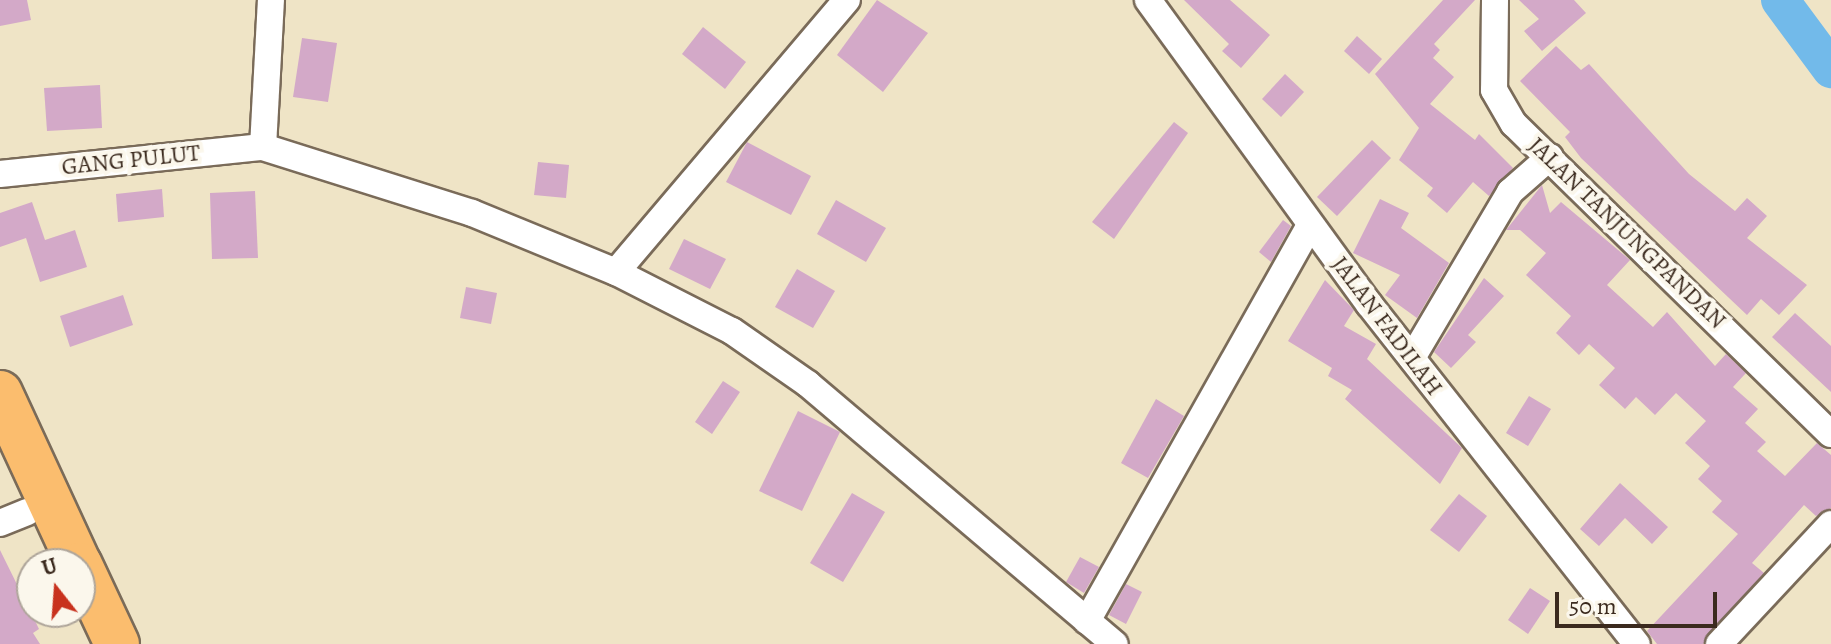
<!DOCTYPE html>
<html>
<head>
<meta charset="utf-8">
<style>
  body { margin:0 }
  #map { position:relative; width:1831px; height:644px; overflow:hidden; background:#efe4c6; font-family:Alegreya,serif }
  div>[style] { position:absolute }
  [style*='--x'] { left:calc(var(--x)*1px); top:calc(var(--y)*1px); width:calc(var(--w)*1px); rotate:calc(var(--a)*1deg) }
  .river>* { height:38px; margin:-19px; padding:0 19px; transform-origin:19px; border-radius:19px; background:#72baea }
  .building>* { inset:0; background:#d3a9c8 }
  .roads { filter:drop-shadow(2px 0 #7a6b59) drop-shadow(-2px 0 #7a6b59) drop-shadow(0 2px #7a6b59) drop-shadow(0 -2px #7a6b59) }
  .minor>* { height:26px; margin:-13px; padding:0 13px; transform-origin:13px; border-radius:13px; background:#fff }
  .trunk>* { height:44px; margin:-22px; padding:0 22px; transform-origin:22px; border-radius:22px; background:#fbbd6e }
  span { translate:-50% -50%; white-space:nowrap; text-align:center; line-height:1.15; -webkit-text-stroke:8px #fbf7ec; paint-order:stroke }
  .street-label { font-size:24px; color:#3b2a1e }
  .north { position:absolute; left:16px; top:548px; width:80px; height:80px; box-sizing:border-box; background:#fbf7ec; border:2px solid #aea59a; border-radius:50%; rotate:343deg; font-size:22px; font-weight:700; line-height:32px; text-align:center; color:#3b2a1e }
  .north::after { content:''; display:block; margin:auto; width:28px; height:36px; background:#c8321e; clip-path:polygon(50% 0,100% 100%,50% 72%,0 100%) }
  .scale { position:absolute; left:1555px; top:592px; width:162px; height:36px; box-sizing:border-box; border:4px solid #3b2a1e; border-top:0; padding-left:10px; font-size:24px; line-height:28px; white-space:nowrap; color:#3b2a1e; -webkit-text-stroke:6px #fbf7ec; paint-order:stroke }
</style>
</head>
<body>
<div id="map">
  <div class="river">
    <i style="--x:1780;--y:0;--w:86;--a:53.5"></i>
  </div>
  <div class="building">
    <i style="clip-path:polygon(0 0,27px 0,31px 20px,0 26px)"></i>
    <i style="clip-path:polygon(877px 0,928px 33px,883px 92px,837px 55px)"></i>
    <i style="clip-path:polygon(1184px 0,1230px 0,1270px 35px,1241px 68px,1222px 51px,1229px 44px)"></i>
    <i style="clip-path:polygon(1443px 0,1475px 0,1434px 44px,1440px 50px,1433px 58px,1454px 77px,1430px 104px,1475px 140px,1479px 134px,1513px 168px,1489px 196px,1473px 182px,1447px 213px,1427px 196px,1433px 188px,1399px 160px,1419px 128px,1375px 74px)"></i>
    <i style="clip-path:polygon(1519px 0,1574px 0,1586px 13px,1542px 51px,1524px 31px,1539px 19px)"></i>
    <i style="clip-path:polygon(703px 27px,746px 62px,725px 89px,682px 54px)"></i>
    <i style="clip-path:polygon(1357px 36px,1382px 59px,1369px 74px,1344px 51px)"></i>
    <i style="clip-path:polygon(302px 38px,337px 43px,328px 102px,293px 97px)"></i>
    <i style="clip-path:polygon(1556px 46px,1581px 70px,1589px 64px,1689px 174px,1735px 211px,1747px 198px,1767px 216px,1747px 238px,1807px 285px,1779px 315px,1761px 299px,1747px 315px,1581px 158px,1565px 137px,1570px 132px,1520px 81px)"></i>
    <i style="clip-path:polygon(1285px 74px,1304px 92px,1281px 117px,1262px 99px)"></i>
    <i style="clip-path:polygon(100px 85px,102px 128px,47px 131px,44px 88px)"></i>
    <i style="clip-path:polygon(1174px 122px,1188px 133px,1114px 239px,1092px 222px)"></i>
    <i style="clip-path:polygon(1372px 140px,1391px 158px,1337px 216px,1317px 197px)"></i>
    <i style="clip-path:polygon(747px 142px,811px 176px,791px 215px,726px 182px)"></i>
    <i style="clip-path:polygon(538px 162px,569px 165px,566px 198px,534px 195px)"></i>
    <i style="clip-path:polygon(1542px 185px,1550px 213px,1561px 202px,1630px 260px,1607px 285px,1653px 327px,1667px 312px,1715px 366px,1726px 354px,1746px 373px,1733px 387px,1758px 409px,1745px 423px,1766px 442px,1757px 451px,1785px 476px,1817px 443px,1831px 455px,1831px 508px,1816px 516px,1804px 505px,1752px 563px,1764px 573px,1703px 644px,1657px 644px,1647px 631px,1738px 534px,1712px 512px,1722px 501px,1698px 479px,1710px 466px,1685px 443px,1706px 421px,1676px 393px,1655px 415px,1636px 397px,1625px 409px,1599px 385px,1615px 368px,1589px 344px,1579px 355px,1556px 333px,1571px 316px,1526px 275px,1546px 253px,1520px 230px,1506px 230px)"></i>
    <i style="clip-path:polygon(162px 189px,164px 217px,118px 222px,116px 194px)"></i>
    <i style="clip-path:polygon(255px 191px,258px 258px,212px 259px,210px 193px)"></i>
    <i style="clip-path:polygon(1380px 199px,1409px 213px,1401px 228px,1449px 263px,1417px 318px,1385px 295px,1400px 275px,1353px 253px)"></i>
    <i style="clip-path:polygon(836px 200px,886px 228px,866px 262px,817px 234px)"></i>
    <i style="clip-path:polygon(32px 202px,45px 240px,75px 230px,87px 267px,40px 282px,26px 238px,0 247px,0 213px)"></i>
    <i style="clip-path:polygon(1283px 220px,1291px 226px,1271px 262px,1259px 252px)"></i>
    <i style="clip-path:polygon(684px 239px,726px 259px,710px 289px,669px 269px)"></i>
    <i style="clip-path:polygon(797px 269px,835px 291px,813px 328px,775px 307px)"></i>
    <i style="clip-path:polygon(1484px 278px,1504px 296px,1468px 335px,1476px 342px,1451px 368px,1434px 352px)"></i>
    <i style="clip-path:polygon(1325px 280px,1354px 310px,1344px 326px,1376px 344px,1367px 359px,1462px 448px,1440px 484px,1345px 399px,1352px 390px,1328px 376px,1332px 368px,1288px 341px)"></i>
    <i style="clip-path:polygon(466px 287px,497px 293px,491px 324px,460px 318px)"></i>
    <i style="clip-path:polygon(123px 295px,133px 325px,70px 347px,60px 316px)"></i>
    <i style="clip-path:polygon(1795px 313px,1831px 346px,1831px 392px,1772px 337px)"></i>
    <i style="clip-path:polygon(723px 381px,740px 392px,712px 434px,695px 422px)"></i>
    <i style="clip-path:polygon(1529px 396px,1551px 409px,1528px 446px,1506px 433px)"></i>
    <i style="clip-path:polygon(1156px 399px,1184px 416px,1148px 478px,1121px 463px)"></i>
    <i style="clip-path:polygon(798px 411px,840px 432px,802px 511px,759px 491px)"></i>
    <i style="clip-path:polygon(1620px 483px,1668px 527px,1652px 544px,1625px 518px,1599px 546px,1580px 529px)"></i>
    <i style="clip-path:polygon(852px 493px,885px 512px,843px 582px,810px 563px)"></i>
    <i style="clip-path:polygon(1459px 494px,1487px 516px,1459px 552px,1430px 530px)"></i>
    <i style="clip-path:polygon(0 550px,39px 629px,33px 633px,40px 644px,0 644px)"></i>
    <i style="clip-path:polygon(1080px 557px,1099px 567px,1084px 593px,1066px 582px)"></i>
    <i style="clip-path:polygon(1126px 584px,1142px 592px,1126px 624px,1109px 615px)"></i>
    <i style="clip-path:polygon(1530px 588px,1550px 601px,1528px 634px,1508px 620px)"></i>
  </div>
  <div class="roads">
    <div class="minor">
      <i style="--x:1148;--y:0;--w:376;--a:54"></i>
      <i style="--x:1369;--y:304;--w:433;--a:51.8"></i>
      <i style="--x:1495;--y:0;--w:90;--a:90.6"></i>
      <i style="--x:1494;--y:90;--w:39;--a:60"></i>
      <i style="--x:1514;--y:124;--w:443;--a:44.4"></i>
      <i style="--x:263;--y:147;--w:147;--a:-86.9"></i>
      <i style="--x:0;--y:174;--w:264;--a:-5.9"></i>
      <i style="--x:263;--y:147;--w:219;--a:17.5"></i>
      <i style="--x:472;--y:213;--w:156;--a:22.3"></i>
      <i style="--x:616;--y:272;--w:130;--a:27"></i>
      <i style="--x:732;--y:331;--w:93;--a:34.9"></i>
      <i style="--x:808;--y:384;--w:402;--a:40.3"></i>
      <i style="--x:616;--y:272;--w:357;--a:-49.7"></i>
      <i style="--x:1412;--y:358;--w:193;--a:-59.4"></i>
      <i style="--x:1510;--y:192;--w:53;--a:-41.2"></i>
      <i style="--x:0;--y:523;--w:29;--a:-22"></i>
      <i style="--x:1087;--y:621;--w:454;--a:-60.6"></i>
      <i style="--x:1719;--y:644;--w:164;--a:-47"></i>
    </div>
    <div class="trunk">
      <i style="--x:0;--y:393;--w:188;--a:65.2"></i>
      <i style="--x:80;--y:565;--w:87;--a:64.9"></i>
    </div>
  </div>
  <div class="street-label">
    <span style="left:131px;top:160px;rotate:-6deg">GANG PULUT</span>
    <span style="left:1627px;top:233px;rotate:44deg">JALAN TANJUNGPANDAN</span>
    <span style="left:1387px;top:326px;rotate:53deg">JALAN FADILAH</span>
  </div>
  <div class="north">U</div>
  <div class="scale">50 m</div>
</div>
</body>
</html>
